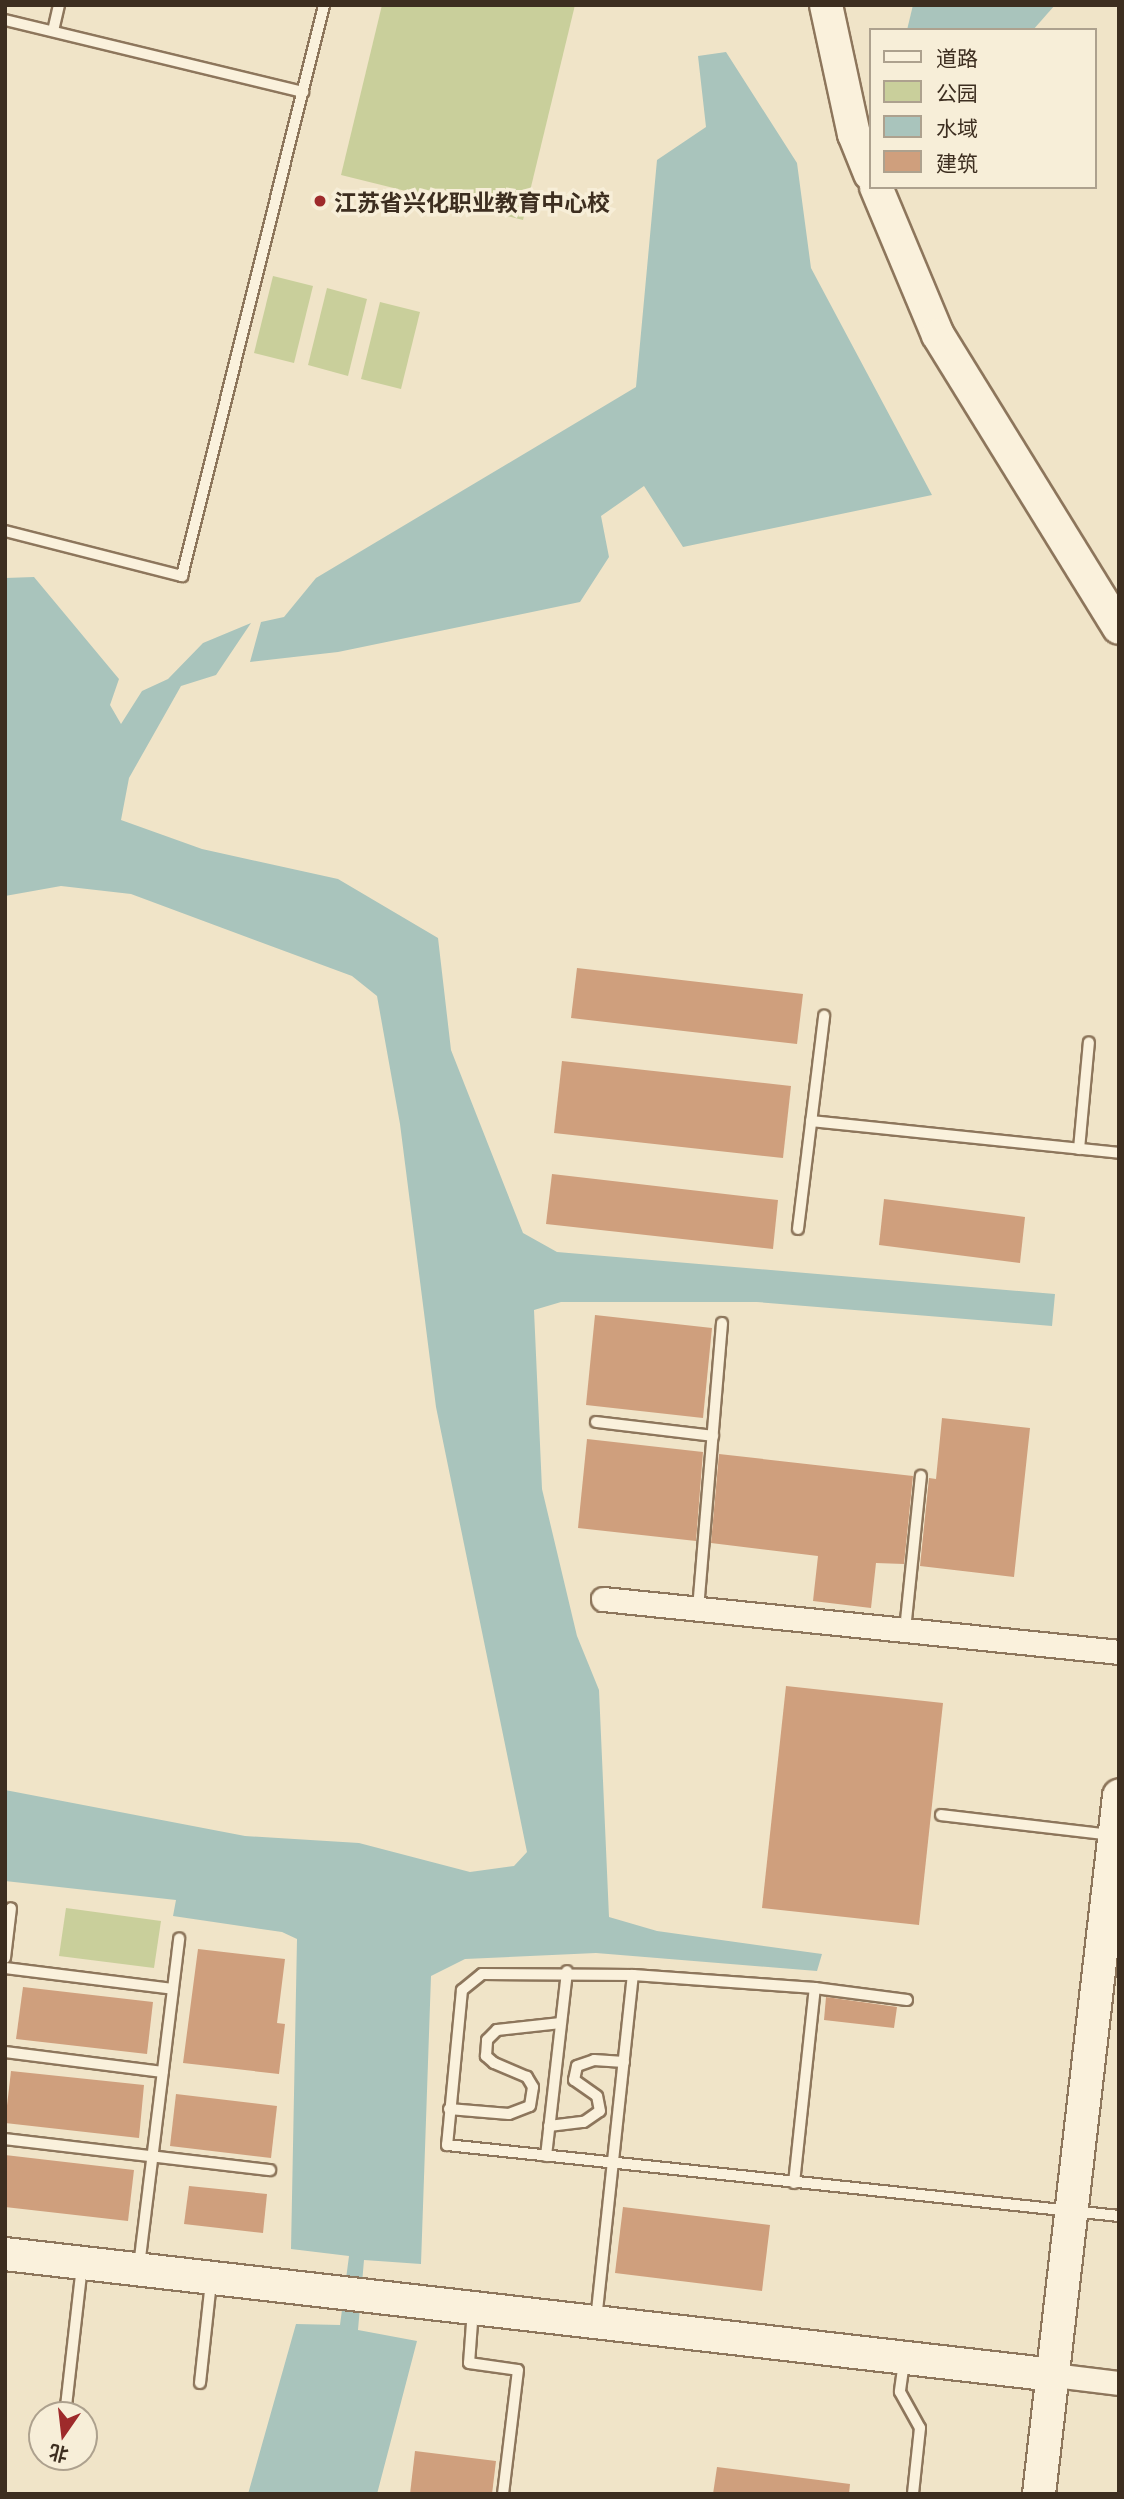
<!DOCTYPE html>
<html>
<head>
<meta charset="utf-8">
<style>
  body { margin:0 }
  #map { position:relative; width:1124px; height:2499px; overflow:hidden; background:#f0e4c8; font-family:Literata,"Noto Sans SC",serif }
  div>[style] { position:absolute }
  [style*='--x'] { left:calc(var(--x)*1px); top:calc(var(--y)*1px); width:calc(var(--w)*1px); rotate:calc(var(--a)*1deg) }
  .green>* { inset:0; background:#c9cf9b }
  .water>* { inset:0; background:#a9c4bc }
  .building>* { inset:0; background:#cf9f7d }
  .roads { filter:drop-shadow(2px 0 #8d765c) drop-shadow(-2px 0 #8d765c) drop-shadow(0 2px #8d765c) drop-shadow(0 -2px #8d765c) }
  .lane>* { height:10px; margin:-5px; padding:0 5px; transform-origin:5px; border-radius:5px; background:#faf1dc }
  .street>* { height:23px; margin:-11.5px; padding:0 11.5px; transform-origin:11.5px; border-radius:11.5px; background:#faf1dc }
  .secondary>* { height:32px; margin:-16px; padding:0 16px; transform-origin:16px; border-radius:16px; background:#faf1dc }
  .dots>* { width:19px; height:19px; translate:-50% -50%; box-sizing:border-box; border:4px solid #f7eed8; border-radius:50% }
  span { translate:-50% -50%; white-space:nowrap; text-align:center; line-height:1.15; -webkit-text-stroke:7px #f7eed8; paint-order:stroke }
  .poi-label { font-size:23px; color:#3d2e20; font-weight:700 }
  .left { translate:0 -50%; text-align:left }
  .frame { position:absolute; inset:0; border:7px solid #3d2e20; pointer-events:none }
  .legend { position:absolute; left:869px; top:28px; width:228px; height:161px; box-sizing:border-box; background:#f7eed8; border:2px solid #ada18e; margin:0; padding:9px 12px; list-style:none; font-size:21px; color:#3d2e20 }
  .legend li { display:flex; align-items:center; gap:14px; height:35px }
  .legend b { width:35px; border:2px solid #ada18e }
  .north { position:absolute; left:28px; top:2401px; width:70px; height:70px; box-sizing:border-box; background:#f7eed8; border:2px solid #ada18e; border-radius:50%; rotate:194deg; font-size:19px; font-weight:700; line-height:28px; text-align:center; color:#3d2e20 }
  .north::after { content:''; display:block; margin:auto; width:24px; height:32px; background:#9e2a2b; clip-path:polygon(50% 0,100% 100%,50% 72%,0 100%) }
</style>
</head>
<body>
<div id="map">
  <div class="green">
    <i style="clip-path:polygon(382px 5px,575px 5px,523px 220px,341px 175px)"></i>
    <i style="clip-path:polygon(273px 276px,313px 286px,294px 363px,254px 353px)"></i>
    <i style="clip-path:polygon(327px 288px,367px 299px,348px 376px,308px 365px)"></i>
    <i style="clip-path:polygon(380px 302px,420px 312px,401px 389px,361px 379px)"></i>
    <i style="clip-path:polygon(66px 1908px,161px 1921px,154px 1968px,59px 1956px)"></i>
  </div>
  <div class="water">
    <i style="clip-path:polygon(913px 5px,1055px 5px,1033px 30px,907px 30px)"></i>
    <i style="clip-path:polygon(726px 52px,797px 163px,811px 268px,932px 495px,683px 547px,644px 486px,601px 516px,609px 557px,580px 602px,338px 652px,250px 662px,261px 622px,284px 617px,316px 578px,636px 387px,657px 160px,706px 127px,698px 56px)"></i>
    <i style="clip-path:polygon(34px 577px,119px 679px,110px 705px,121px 724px,142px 691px,168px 679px,203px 643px,251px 623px,216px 675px,181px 686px,129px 778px,121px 820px,202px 849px,338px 879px,438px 938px,451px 1050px,523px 1233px,557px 1252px,1055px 1294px,1052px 1326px,757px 1302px,561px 1302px,534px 1310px,542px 1489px,577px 1636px,599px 1690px,609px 1917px,657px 1931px,822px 1954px,817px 1971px,596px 1953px,465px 1959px,431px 1976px,421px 2264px,364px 2260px,358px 2330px,417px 2341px,377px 2494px,248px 2494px,296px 2324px,340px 2325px,349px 2256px,291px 2249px,297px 1939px,282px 1932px,173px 1916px,176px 1900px,5px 1881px,5px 1790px,245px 1836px,359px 1843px,470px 1872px,514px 1866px,527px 1852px,436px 1407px,400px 1124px,377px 996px,352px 976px,131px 894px,61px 886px,5px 896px,5px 578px)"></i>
  </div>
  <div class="building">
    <i style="clip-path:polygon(577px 968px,803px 994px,797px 1044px,571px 1018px)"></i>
    <i style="clip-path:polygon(562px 1061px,791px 1086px,783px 1158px,554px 1133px)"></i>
    <i style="clip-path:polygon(552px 1174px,778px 1200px,773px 1249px,546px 1224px)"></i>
    <i style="clip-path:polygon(884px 1199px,1025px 1217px,1020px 1263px,879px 1245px)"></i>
    <i style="clip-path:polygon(595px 1315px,712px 1328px,703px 1418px,586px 1405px)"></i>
    <i style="clip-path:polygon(942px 1418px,1030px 1428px,1014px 1577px,920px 1566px,929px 1478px,936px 1479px)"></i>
    <i style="clip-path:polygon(587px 1439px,703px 1452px,696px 1541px,578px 1528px)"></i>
    <i style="clip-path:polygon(719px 1454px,913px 1476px,904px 1564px,876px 1563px,871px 1608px,813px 1601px,818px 1556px,711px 1543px)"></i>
    <i style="clip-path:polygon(786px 1686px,943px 1703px,919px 1925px,762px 1908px)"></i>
    <i style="clip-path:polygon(198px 1949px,285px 1959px,277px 2023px,285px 2024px,279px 2074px,183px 2063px)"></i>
    <i style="clip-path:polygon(23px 1987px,153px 2002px,147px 2054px,16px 2039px)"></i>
    <i style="clip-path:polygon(826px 1997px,897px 2007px,894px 2028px,824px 2020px)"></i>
    <i style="clip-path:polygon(11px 2071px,144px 2085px,139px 2138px,5px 2123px)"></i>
    <i style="clip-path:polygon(176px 2094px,277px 2106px,271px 2158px,170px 2146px)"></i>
    <i style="clip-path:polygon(5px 2155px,134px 2170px,128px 2221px,5px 2207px)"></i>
    <i style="clip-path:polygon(189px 2186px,267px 2194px,263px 2233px,184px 2224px)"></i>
    <i style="clip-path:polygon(623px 2207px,770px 2225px,762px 2291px,615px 2273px)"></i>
    <i style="clip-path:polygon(415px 2451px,496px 2461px,492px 2494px,410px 2494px)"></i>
    <i style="clip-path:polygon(717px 2467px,850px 2484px,849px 2494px,713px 2494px)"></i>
  </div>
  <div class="roads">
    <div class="lane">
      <i style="--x:5;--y:20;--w:307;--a:13.6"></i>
      <i style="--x:53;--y:31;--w:27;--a:-77"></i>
      <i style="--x:5;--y:531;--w:183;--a:14.3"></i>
      <i style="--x:182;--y:576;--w:588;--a:-76.03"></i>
      <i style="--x:811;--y:1121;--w:310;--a:5.9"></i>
      <i style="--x:1079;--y:1149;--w:107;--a:-84.7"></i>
      <i style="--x:798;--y:1229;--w:215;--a:-83"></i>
      <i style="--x:596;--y:1422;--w:118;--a:6.8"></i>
      <i style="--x:698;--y:1609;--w:287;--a:-85.2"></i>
      <i style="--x:905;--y:1630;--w:155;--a:-84.1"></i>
      <i style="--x:941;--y:1815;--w:172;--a:6.7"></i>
      <i style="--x:5;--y:1958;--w:50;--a:-83.2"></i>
      <i style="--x:5;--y:1968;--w:169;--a:7.1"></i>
      <i style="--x:907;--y:2000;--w:93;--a:-172.6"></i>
      <i style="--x:815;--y:1988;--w:182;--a:-175.9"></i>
      <i style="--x:633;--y:1975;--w:151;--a:-179.6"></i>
      <i style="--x:482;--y:1974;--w:26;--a:141"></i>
      <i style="--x:462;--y:1990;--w:156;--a:95.5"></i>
      <i style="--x:447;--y:2145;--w:676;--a:6.03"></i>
      <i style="--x:5;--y:2052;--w:159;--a:7.2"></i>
      <i style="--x:449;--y:2109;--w:60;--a:4.8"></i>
      <i style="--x:509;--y:2114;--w:22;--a:-21"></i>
      <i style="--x:530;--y:2106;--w:19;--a:-81"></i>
      <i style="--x:533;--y:2087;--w:12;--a:-121"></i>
      <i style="--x:527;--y:2077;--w:36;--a:-157"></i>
      <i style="--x:494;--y:2063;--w:11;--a:-139"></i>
      <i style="--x:486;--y:2056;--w:16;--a:-86"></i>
      <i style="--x:487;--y:2040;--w:14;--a:-45"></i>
      <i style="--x:497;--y:2030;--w:64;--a:-6.2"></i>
      <i style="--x:549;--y:2126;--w:35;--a:-7"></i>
      <i style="--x:584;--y:2122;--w:19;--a:-35"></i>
      <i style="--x:600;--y:2111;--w:15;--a:-101"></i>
      <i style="--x:597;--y:2096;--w:28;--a:-145"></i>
      <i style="--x:574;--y:2080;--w:14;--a:-78"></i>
      <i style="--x:577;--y:2066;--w:18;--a:-19"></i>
      <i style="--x:594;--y:2060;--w:30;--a:4"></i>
      <i style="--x:5;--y:2139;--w:267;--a:6.7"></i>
      <i style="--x:546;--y:2156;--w:186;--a:-83.5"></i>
      <i style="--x:794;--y:2183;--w:196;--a:-83.9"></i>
      <i style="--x:139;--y:2266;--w:330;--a:-83"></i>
      <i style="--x:473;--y:2309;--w:54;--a:94.2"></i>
      <i style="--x:469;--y:2363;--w:49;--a:8.1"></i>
      <i style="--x:518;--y:2370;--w:125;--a:96.9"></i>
      <i style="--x:596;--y:2320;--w:347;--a:-83.9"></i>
      <i style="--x:904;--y:2362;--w:30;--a:98"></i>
      <i style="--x:900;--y:2392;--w:41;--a:60.9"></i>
      <i style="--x:920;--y:2428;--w:66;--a:96.1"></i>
      <i style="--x:200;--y:2383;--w:103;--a:-83.8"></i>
      <i style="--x:65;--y:2415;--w:151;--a:-83.5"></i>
    </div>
    <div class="street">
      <i style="--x:603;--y:1599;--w:519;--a:5.86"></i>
      <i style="--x:1054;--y:2375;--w:65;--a:7"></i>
    </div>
    <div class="secondary">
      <i style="--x:826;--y:5;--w:132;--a:77.8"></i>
      <i style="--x:854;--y:134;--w:43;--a:68.2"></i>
      <i style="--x:876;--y:187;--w:160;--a:67.3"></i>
      <i style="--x:938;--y:335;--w:344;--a:58.3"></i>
      <i style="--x:5;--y:2254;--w:1056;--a:6.58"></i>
      <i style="--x:1039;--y:2494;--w:703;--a:-83.46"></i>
    </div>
  </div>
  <div class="dots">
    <i style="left:320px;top:201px;background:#9e2a2b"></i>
  </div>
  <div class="poi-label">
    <span class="left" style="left:334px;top:201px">江苏省兴化职业教育中心校</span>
  </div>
  <div class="frame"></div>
  <ul class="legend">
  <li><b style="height:9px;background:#faf1dc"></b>道路</li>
  <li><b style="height:19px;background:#c9cf9b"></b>公园</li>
  <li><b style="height:19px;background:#a9c4bc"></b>水域</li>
  <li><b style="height:19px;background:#cf9f7d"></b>建筑</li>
  </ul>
  <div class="north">北</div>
</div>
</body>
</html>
